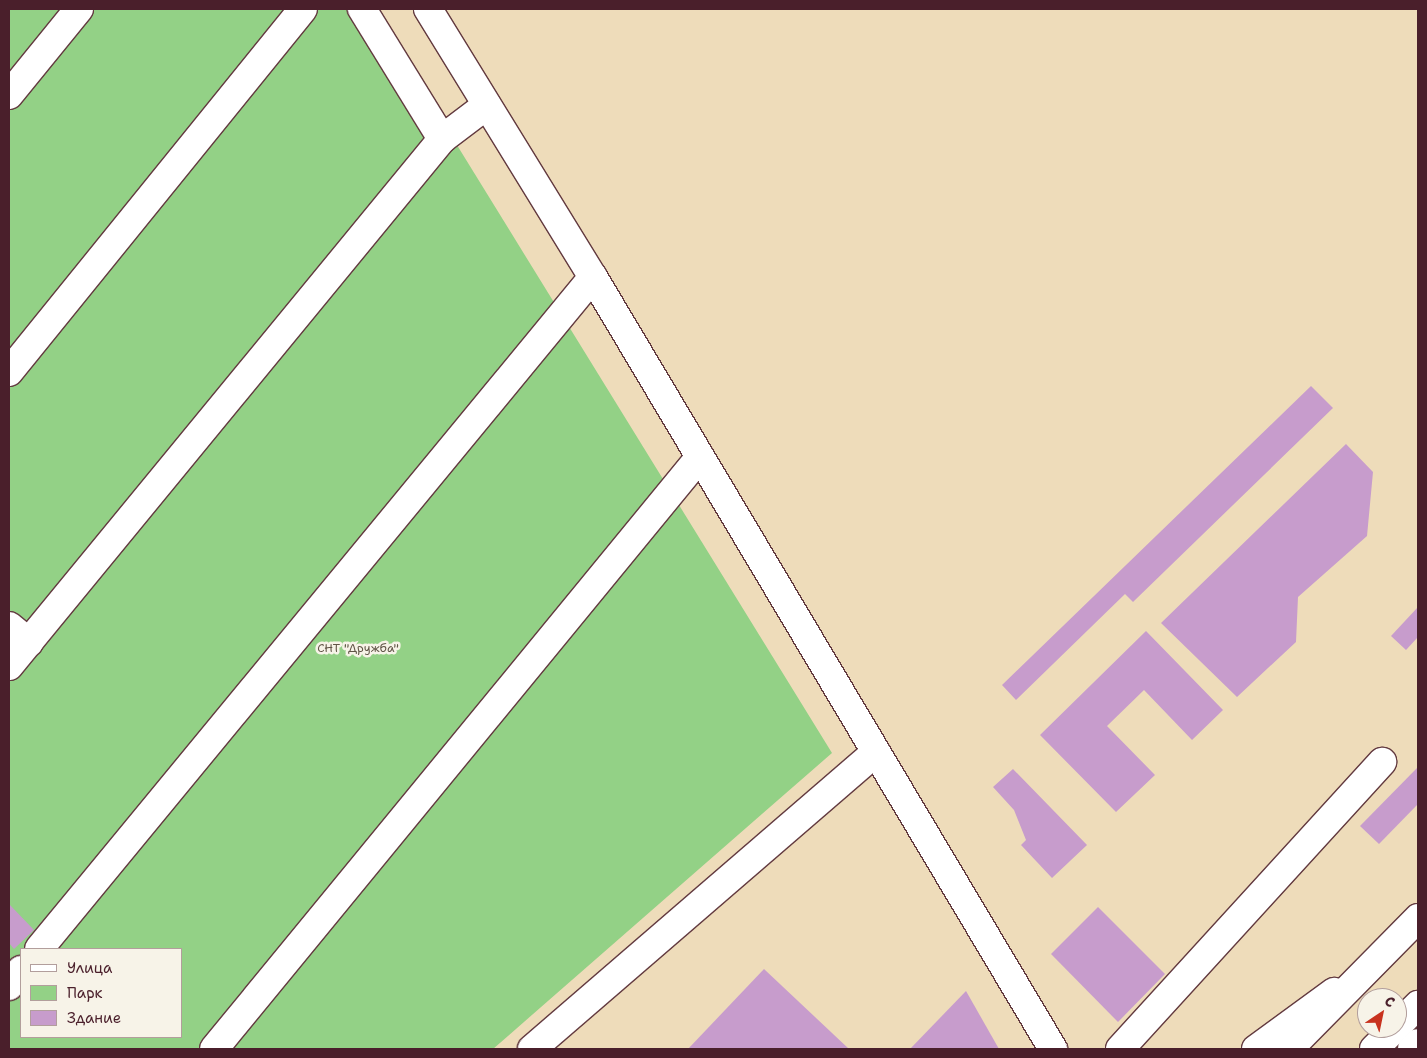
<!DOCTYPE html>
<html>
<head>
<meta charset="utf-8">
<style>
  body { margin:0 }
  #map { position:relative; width:1427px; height:1058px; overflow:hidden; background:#eedcba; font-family:"Shantell Sans",sans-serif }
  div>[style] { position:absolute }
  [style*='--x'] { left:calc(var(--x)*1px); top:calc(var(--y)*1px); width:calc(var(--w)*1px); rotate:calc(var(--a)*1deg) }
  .green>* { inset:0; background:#93d186 }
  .building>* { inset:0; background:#c79ccc }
  .roads { filter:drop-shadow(1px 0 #633b40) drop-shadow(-1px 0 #633b40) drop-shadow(0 1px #633b40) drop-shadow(0 -1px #633b40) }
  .minor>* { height:28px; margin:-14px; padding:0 14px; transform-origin:14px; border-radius:14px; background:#fff }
  .major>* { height:28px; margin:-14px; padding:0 14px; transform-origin:14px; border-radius:14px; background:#fff }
  .highway>* { height:28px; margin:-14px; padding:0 14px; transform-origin:14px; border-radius:14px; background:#fff }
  span { translate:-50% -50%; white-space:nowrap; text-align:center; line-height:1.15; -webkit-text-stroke:5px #f7f3e8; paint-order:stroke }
  .park-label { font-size:12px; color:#605446 }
  .frame { position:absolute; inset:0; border:10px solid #4a1f2b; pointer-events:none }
  .legend { position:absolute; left:20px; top:948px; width:162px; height:90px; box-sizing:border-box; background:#f7f3e8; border:1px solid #b29e9c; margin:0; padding:6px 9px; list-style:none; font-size:15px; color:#4a1f2b }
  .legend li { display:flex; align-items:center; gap:10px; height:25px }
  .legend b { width:25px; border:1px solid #b29e9c }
  .north { position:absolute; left:1357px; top:988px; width:50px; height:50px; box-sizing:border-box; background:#f7f3e8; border:1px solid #b29e9c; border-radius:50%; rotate:34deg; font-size:14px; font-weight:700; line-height:20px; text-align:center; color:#4a1f2b }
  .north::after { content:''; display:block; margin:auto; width:18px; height:22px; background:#c8321e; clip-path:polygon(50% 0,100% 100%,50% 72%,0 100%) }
</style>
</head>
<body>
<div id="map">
  <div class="green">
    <i style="clip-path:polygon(evenodd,9px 9px,373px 9px,832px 753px,493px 1049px,9px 1049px,9px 9px,21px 949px,181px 949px,181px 1037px,21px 1037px,21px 949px)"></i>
  </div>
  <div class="building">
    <i style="clip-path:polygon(1311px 386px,1333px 408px,1133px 602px,1125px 594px,1016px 700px,1002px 685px)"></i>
    <i style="clip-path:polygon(1346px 444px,1373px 472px,1367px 536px,1298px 597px,1296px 642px,1237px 697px,1161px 623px)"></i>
    <i style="clip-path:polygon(1418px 607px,1418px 637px,1406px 650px,1391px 636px)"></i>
    <i style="clip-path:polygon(1146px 631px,1223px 710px,1192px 740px,1144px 690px,1107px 726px,1155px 775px,1116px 812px,1040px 735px)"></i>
    <i style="clip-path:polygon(1418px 767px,1418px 804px,1379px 844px,1360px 826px)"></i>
    <i style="clip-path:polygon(1013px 769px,1087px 845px,1052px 878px,1021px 845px,1026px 840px,1014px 810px,993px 787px)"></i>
    <i style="clip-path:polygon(9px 904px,34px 930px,14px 949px,9px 943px)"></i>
    <i style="clip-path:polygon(1098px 907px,1165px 974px,1118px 1022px,1051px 954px)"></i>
    <i style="clip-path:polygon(764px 969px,849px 1049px,688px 1049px)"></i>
    <i style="clip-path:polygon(966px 991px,999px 1049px,910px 1049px)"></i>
  </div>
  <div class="roads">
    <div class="minor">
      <i style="--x:428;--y:9;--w:315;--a:58.4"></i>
      <i style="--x:593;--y:277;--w:899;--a:59.21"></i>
      <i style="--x:9;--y:95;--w:111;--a:-50.9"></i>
      <i style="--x:442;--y:139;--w:56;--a:-37.1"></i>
      <i style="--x:9;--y:372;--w:467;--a:-51"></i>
      <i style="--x:9;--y:626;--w:26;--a:39"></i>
      <i style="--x:9;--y:666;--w:682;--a:-50.59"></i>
      <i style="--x:442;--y:139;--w:153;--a:-121.6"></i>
      <i style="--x:39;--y:949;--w:871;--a:-50.5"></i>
      <i style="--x:9;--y:986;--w:20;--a:-53"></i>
      <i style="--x:214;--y:1049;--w:766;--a:-50.62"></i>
      <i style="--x:532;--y:1049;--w:454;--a:-40.8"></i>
      <i style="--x:1120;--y:1049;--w:389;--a:-47.6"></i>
      <i style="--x:1256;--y:1049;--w:97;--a:-36.2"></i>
    </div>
    <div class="major">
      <i style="--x:1412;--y:1049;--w:8;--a:-45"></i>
    </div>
    <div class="highway">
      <i style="--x:1397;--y:1026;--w:30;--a:-45"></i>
      <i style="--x:1289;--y:1049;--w:184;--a:-45.4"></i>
      <i style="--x:1374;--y:1049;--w:30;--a:-45"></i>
    </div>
  </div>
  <div class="park-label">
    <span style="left:358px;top:649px">СНТ "Дружба"</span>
  </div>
  <div class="frame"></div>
  <ul class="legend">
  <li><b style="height:6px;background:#fff"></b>Улица</li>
  <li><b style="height:14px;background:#93d186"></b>Парк</li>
  <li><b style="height:14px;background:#c79ccc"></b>Здание</li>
  </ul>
  <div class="north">С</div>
</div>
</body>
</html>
